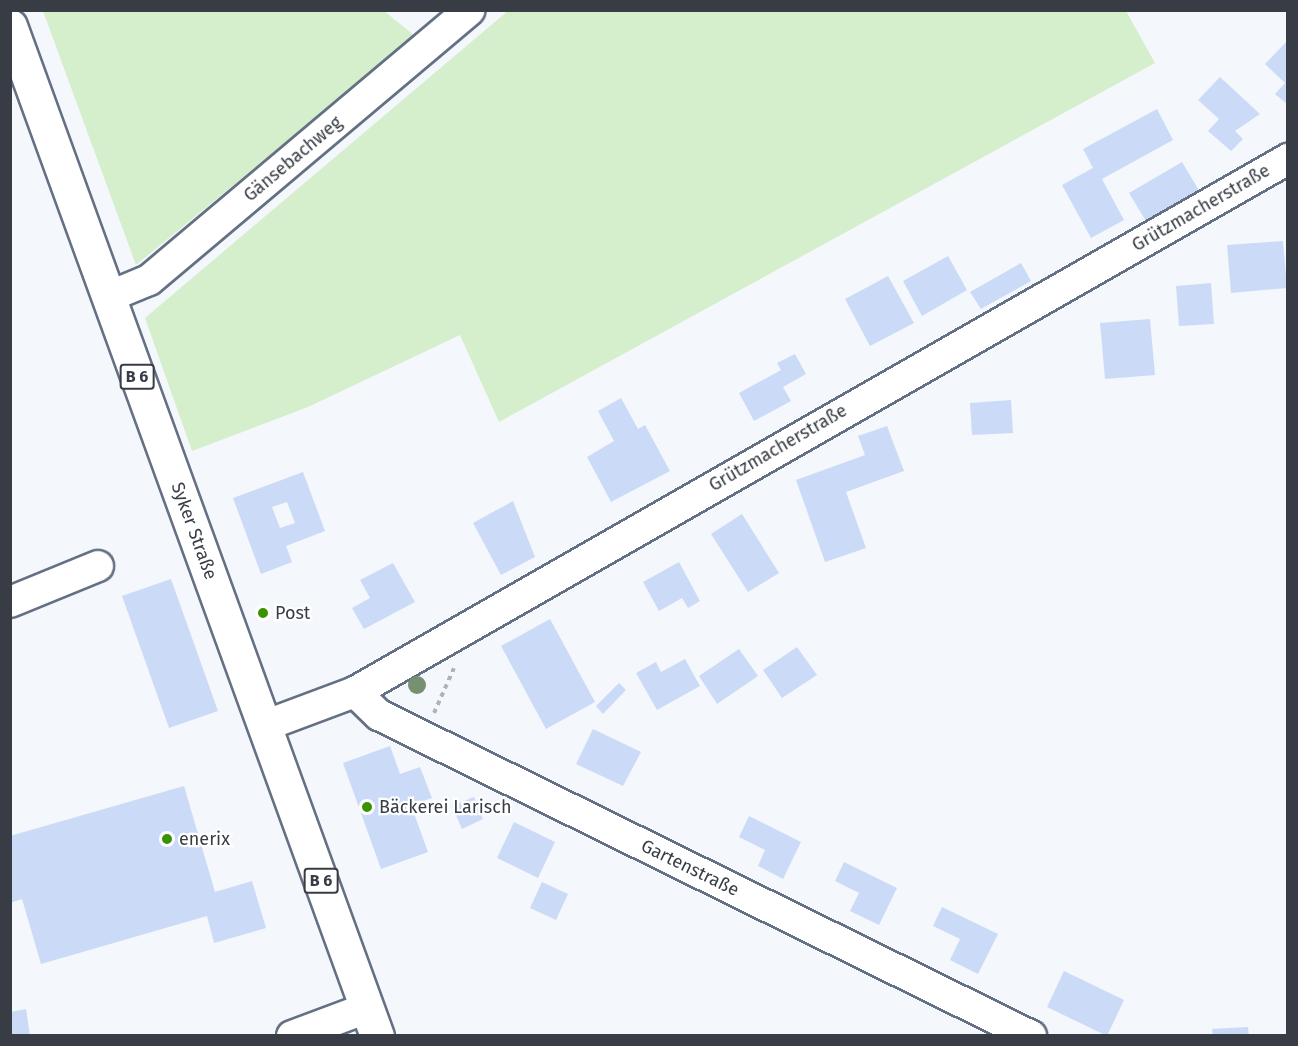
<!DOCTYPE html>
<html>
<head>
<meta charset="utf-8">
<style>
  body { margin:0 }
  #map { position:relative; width:1298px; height:1046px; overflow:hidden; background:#f4f7fb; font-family:"Fira Sans",sans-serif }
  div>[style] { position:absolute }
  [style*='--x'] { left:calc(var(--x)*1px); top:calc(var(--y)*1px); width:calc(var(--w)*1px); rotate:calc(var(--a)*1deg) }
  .green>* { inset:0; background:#d5eecc }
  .building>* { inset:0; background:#cbdbf7 }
  .path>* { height:4px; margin-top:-2px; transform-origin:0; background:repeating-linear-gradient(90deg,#afb3b8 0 4.5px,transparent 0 9px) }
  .roads { filter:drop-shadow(2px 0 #647083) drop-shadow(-2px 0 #647083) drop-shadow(0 2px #647083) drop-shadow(0 -2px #647083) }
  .minor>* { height:30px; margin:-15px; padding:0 15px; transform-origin:15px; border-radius:15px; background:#fff }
  .major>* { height:33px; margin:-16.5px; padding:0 16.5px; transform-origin:16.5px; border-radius:16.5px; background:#fff }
  .trees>* { width:18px; height:18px; margin:-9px; border-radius:50%; background:#779071 }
  .dots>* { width:16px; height:16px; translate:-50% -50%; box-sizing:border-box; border:3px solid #fff; border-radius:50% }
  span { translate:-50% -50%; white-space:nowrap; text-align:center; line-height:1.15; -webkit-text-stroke:4.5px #fff; paint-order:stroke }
  .shield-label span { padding:2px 4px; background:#fff; border:2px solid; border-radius:4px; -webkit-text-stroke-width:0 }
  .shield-label { font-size:16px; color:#373c45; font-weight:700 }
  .street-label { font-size:18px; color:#373c45 }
  .poi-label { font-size:18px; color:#373c45 }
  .left { translate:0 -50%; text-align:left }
  .frame { position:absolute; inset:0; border:12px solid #373c45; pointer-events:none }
</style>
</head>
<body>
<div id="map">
  <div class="green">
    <i style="clip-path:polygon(509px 10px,1126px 11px,1155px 63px,499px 422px,460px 335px,308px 407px,192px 451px,145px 318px)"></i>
    <i style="clip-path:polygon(43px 11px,384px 11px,415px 36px,136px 265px)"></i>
  </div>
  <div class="building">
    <i style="clip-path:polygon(1288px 40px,1288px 105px,1275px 94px,1285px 83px,1265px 64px)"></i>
    <i style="clip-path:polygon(1220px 77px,1260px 114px,1235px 131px,1243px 139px,1231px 151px,1208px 131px,1219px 119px,1198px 100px)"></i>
    <i style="clip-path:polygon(1157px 109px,1173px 140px,1102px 179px,1124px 220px,1091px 238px,1062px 185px,1093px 168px,1083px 149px)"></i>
    <i style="clip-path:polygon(1182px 162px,1200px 192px,1147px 223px,1129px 193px)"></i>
    <i style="clip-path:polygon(1283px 241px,1287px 288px,1231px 293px,1227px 245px)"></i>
    <i style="clip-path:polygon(948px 256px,967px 290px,922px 316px,903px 281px)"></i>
    <i style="clip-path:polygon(1021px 263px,1031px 281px,981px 309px,970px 292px)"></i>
    <i style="clip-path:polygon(888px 276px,914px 323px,870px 346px,845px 299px)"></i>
    <i style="clip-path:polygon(1211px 283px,1214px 324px,1179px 326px,1176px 286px)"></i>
    <i style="clip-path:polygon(1150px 319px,1155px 375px,1105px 379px,1100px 323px)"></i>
    <i style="clip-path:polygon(795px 354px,806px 374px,783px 387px,791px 401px,754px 421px,739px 393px,781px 370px,777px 363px)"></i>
    <i style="clip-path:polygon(621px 398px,638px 429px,645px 425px,670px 471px,611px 502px,587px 457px,614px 441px,598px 411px)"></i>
    <i style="clip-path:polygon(1011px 400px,1013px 433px,972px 435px,970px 403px)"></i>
    <i style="clip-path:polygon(887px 426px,904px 471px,846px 492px,866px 548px,825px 562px,796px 480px,865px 455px,858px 436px)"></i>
    <i style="clip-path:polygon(evenodd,303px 472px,325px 531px,286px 546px,292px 562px,261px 574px,233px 498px,303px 472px,287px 502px,295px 523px,280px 528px,272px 507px,287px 502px)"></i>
    <i style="clip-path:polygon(513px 501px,535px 557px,501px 575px,473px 523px)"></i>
    <i style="clip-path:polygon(742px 514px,779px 573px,748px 592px,711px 534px)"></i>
    <i style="clip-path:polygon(679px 562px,700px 601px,688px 608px,682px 598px,659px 611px,643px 582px)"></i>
    <i style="clip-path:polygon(393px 563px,415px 602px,364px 629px,352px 608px,370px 598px,360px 580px)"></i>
    <i style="clip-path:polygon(171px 579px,218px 711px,169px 728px,122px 596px)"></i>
    <i style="clip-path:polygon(550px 619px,595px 702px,546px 729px,501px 646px)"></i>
    <i style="clip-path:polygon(797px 647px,817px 675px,782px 698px,763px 670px)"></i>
    <i style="clip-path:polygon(739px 649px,758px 676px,717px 704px,699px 676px)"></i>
    <i style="clip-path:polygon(685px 659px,700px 686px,657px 710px,636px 673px,656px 662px,661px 672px)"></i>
    <i style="clip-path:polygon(619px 683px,626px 690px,603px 714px,596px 706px)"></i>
    <i style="clip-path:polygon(593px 729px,641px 752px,623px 786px,576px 764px)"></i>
    <i style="clip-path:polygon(390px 746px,400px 774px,420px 767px,432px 798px,411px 805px,428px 852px,381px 869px,343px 763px)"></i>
    <i style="clip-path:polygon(184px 786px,215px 892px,252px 881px,266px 928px,214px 943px,207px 916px,41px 964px,22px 899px,10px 903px,10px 836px)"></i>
    <i style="clip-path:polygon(474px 797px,483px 819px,462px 829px,452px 806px)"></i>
    <i style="clip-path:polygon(749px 816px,801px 842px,783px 879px,758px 866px,765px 850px,739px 837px)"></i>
    <i style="clip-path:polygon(514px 822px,555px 842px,538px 878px,497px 858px)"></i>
    <i style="clip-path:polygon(844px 862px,897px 888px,879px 925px,850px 911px,859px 893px,835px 881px)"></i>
    <i style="clip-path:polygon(542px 882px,568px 894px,556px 920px,530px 908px)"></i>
    <i style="clip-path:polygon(942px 907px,998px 934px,978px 974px,950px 960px,960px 939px,933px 926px)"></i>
    <i style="clip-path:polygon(1064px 971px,1124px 1000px,1107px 1036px,1047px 1007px)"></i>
    <i style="clip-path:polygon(26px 1009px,30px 1036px,10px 1036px,10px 1012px)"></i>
    <i style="clip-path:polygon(1248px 1027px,1249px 1036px,1213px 1036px,1212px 1029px)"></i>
  </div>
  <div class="path">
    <i style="--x:434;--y:713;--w:49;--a:-66"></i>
  </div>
  <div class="roads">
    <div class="minor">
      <i style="--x:108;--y:297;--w:44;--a:-22.5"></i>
      <i style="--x:149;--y:280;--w:419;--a:-40.1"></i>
      <i style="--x:10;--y:602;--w:95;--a:-22.2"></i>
      <i style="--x:355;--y:692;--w:33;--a:44"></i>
      <i style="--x:379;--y:715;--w:727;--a:26.21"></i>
      <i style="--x:264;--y:726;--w:97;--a:-20.5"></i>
      <i style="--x:355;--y:692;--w:1075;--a:-29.74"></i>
      <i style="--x:292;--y:1036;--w:80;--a:-20.5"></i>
    </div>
    <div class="major">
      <i style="--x:10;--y:26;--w:1075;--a:70.03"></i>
    </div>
  </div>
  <div class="trees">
    <i style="left:417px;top:685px"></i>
  </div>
  <div class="dots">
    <i style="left:263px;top:613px;background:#3a9201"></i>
    <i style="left:367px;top:807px;background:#3a9201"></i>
    <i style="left:167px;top:839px;background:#3a9201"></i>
  </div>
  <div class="shield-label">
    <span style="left:137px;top:377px">B 6</span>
    <span style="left:321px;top:881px">B 6</span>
  </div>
  <div class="street-label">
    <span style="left:293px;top:159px;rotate:-40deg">Gänsebachweg</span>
    <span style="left:1201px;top:208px;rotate:-30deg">Grützmacherstraße</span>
    <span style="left:778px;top:448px;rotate:-30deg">Grützmacherstraße</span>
    <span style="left:194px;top:531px;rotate:70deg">Syker Straße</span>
    <span style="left:690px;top:868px;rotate:26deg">Gartenstraße</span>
  </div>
  <div class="poi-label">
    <span class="left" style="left:275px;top:613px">Post</span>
    <span class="left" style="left:379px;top:807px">Bäckerei Larisch</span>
    <span class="left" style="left:179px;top:839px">enerix</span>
  </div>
  <div class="frame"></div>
</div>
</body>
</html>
